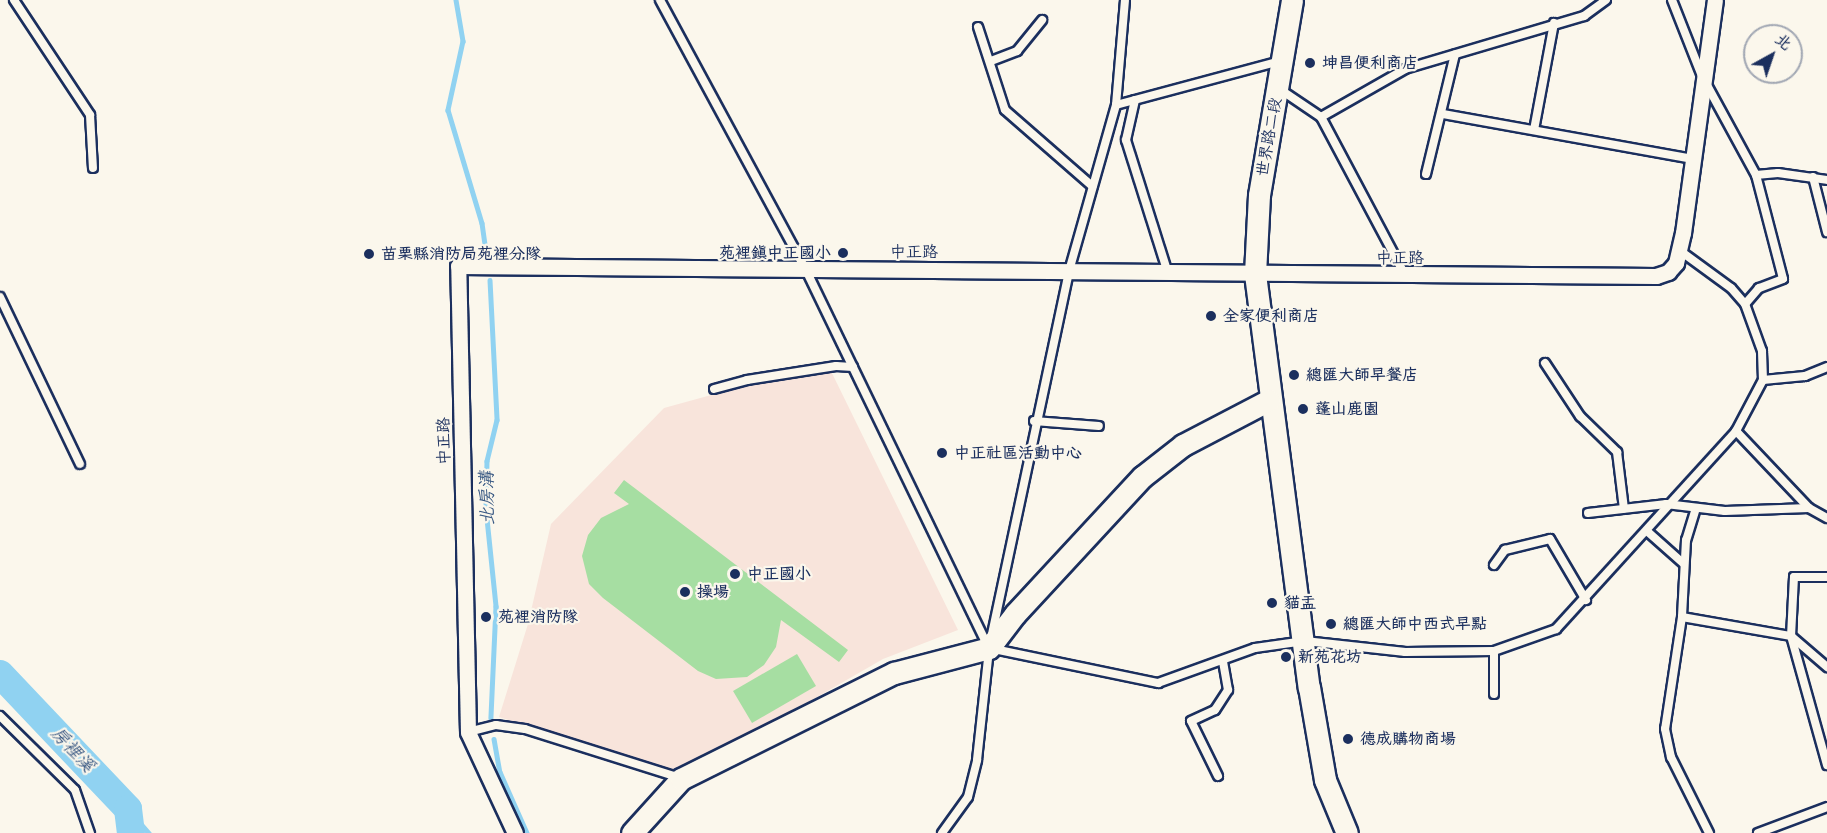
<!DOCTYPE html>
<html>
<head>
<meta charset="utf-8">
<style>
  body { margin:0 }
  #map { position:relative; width:1827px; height:833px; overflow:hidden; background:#fbf7ec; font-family:Pangolin,"LXGW WenKai TC",sans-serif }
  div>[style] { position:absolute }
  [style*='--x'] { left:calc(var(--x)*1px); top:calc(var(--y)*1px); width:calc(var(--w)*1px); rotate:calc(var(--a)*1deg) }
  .built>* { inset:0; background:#f8e4db }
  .green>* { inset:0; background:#a6dea2 }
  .stream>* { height:4.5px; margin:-2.25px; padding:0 2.25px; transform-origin:2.25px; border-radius:2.25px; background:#90d2f1 }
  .river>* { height:28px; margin:-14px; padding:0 14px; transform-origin:14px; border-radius:14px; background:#90d2f1 }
  .roads { filter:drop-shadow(2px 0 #1b2f5e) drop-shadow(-2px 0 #1b2f5e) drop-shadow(0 2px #1b2f5e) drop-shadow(0 -2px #1b2f5e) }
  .lane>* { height:8px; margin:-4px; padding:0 4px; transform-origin:4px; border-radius:4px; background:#fbf7ec }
  .street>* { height:15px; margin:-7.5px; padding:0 7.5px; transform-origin:7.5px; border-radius:7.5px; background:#fbf7ec }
  .secondary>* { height:21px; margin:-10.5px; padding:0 10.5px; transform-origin:10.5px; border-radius:10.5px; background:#fbf7ec }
  .dots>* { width:16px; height:16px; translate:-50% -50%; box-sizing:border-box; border:3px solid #fbf7ec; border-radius:50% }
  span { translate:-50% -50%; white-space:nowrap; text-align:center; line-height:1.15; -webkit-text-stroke:4.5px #fbf7ec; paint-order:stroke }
  .poi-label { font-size:16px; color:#1b2f5e; font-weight:700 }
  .left { translate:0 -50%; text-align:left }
  .right { translate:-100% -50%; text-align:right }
  .street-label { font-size:16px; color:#1b2f5e }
  .water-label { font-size:18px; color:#385883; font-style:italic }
  .north { position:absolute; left:1743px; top:24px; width:60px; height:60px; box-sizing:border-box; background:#fbf7ec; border:2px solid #a1a7b3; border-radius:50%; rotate:40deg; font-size:16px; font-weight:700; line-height:24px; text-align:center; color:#1b2f5e }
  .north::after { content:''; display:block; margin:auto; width:21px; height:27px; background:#1b2f5e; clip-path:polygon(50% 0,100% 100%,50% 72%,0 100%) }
</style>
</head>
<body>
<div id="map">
  <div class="built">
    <i style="clip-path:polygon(827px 363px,958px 630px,883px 659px,682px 775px,499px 717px,528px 624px,551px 524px,664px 408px)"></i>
  </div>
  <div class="green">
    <i style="clip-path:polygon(624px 480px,848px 650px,839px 662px,781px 620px,776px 647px,764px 665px,747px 677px,716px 679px,698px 671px,603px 598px,589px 584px,582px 556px,588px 535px,601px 518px,629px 504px,614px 493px)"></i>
    <i style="clip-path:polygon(797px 654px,816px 686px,752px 723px,733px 691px)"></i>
  </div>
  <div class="stream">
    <i style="--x:456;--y:0;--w:42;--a:80.3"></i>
    <i style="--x:463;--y:41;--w:71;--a:102.3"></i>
    <i style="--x:448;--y:110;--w:118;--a:73.3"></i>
    <i style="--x:482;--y:223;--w:28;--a:82"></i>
    <i style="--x:490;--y:280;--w:140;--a:87.1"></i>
    <i style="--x:497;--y:420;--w:42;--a:103.7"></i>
    <i style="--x:487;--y:461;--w:48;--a:91.2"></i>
    <i style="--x:486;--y:509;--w:98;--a:84.1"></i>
    <i style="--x:496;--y:606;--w:112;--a:92.6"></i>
    <i style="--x:494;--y:739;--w:34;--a:80"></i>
    <i style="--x:500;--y:772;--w:67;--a:66.1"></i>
    <i style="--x:128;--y:809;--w:32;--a:49"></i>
  </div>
  <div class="river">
    <i style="--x:0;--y:674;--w:186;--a:46.5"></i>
    <i style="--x:128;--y:809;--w:24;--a:83"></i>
  </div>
  <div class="roads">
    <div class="lane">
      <i style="--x:14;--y:0;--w:138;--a:56.5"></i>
      <i style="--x:90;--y:115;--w:53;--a:86.8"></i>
      <i style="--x:660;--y:0;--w:307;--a:61.6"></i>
      <i style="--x:806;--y:270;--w:420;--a:64.2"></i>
      <i style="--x:989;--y:648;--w:173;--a:11.7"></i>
      <i style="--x:1158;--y:683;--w:103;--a:-19.8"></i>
      <i style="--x:1255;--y:648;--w:50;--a:-8"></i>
      <i style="--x:1305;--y:641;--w:101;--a:6.3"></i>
      <i style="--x:1405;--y:652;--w:89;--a:-0.6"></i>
      <i style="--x:1494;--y:651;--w:66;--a:-19.5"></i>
      <i style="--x:1556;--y:629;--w:268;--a:-47.7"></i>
      <i style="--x:1736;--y:431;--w:58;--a:-62.1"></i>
      <i style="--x:1763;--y:380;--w:29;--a:-92"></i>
      <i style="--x:1762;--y:351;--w:50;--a:-109.9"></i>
      <i style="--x:1745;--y:304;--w:21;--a:-131"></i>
      <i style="--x:1731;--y:288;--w:64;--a:-143.8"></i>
      <i style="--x:1672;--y:0;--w:82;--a:68.5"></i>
      <i style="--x:1702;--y:76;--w:113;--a:61.4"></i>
      <i style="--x:1756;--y:175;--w:107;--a:75.4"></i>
      <i style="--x:1783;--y:279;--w:26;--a:159"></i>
      <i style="--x:1759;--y:288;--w:21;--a:131"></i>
      <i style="--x:978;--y:27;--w:87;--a:72"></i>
      <i style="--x:1005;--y:110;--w:116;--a:41.1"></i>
      <i style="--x:991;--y:61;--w:28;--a:-21"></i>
      <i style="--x:1017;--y:51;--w:40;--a:-51"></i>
      <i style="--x:1278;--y:88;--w:52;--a:34"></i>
      <i style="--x:1321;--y:117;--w:179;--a:62"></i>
      <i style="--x:1135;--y:100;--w:41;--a:102.7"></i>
      <i style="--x:1126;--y:140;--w:139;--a:72.5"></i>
      <i style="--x:1116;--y:105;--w:170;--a:-15"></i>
      <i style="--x:1443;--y:114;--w:254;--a:10.2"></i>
      <i style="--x:1321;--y:117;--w:97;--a:-29.7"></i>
      <i style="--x:1405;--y:69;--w:187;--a:-16.5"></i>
      <i style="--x:1584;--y:16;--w:27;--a:-36"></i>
      <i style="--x:1534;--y:130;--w:109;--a:-79.4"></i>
      <i style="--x:1426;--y:174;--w:123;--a:-76.4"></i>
      <i style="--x:1756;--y:175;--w:22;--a:-5"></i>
      <i style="--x:1778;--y:173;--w:49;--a:8.1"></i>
      <i style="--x:1813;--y:177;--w:57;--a:75.7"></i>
      <i style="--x:0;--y:297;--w:185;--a:64.4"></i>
      <i style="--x:1545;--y:363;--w:64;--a:56.6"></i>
      <i style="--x:1580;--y:416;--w:52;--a:44.2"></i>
      <i style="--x:1617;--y:452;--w:57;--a:83"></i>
      <i style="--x:1763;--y:380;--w:42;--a:-5.4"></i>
      <i style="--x:1805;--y:376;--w:24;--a:-22"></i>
      <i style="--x:714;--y:389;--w:34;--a:-15"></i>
      <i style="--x:747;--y:380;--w:90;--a:-8.9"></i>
      <i style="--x:836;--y:366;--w:17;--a:3"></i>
      <i style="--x:1034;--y:421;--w:65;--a:4.4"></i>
      <i style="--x:1736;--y:431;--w:106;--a:46.5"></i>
      <i style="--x:1809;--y:508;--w:21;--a:29"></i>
      <i style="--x:1696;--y:508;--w:34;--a:107"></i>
      <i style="--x:1686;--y:540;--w:77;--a:93"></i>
      <i style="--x:1682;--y:617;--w:113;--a:98.6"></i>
      <i style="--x:1665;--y:729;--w:29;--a:78"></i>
      <i style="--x:1671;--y:757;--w:85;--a:63.4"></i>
      <i style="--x:1588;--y:513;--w:79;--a:-6.6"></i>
      <i style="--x:1666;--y:504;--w:59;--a:6.8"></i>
      <i style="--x:1725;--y:511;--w:84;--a:-2"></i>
      <i style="--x:1648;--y:532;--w:48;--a:41.6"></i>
      <i style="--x:1494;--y:565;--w:19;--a:-54"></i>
      <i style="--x:1505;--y:550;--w:46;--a:-13.7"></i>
      <i style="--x:1550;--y:539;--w:71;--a:59.5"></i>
      <i style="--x:1827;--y:577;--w:33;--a:180"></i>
      <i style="--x:1794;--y:577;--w:59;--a:92.9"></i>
      <i style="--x:1791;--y:636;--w:134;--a:74.4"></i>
      <i style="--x:1682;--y:617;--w:111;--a:9.9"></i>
      <i style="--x:1791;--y:636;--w:48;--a:40.7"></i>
      <i style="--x:992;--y:634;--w:371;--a:-78"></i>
      <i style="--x:1069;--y:271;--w:173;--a:-74.2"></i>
      <i style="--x:1116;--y:105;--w:105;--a:-85.1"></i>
      <i style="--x:1494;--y:651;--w:43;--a:90"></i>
      <i style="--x:0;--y:716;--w:105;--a:44.6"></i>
      <i style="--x:75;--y:790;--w:46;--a:70.8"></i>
      <i style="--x:468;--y:732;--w:29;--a:-14"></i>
      <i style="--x:496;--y:725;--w:29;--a:8"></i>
      <i style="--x:525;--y:729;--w:163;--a:17.5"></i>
      <i style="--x:1218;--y:776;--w:61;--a:-116.1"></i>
      <i style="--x:1191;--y:721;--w:26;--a:-25"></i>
      <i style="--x:1215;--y:710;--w:24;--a:-57"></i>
      <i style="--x:1228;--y:690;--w:28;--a:-100"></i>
      <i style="--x:942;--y:833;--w:44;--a:-54.2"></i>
      <i style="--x:968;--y:797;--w:38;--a:-76"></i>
      <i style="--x:977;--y:760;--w:112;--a:-83.8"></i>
      <i style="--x:1758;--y:833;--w:74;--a:-20.6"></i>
    </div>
    <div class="street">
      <i style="--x:515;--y:833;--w:111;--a:-115"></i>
      <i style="--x:468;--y:732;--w:466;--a:-91.2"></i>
      <i style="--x:458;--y:266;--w:1198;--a:0.48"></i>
      <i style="--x:1656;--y:276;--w:13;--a:-18"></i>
      <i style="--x:1668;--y:272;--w:12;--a:-48"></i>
      <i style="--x:1676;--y:263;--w:31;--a:-77"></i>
      <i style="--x:1683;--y:233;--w:235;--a:-82.2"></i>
    </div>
    <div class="secondary">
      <i style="--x:1292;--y:0;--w:198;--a:99.6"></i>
      <i style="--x:1259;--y:195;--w:79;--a:92.9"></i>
      <i style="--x:1255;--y:274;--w:417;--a:82.6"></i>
      <i style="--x:1309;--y:687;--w:94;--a:80.2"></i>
      <i style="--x:1325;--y:780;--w:57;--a:67.5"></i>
      <i style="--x:632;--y:833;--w:73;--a:-47.8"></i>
      <i style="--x:681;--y:779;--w:238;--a:-26.5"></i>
      <i style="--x:894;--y:673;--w:98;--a:-14.7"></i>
      <i style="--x:989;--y:648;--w:43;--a:-52.6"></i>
      <i style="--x:1015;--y:614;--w:187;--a:-47.2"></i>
      <i style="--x:1142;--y:477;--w:52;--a:-38"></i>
      <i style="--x:1183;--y:445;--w:97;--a:-27.6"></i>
    </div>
  </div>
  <div class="dots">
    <i style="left:1310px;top:63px;background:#1b2f5e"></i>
    <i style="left:843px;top:253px;background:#1b2f5e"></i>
    <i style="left:369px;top:254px;background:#1b2f5e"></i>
    <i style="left:1211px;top:316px;background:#1b2f5e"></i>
    <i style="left:1294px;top:375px;background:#1b2f5e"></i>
    <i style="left:1303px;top:409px;background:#1b2f5e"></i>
    <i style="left:942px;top:453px;background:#1b2f5e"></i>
    <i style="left:735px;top:574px;background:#1b2f5e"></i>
    <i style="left:685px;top:592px;background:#1b2f5e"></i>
    <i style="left:1272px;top:603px;background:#1b2f5e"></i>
    <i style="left:486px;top:617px;background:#1b2f5e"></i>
    <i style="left:1331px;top:624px;background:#1b2f5e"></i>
    <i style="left:1286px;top:657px;background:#1b2f5e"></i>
    <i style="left:1348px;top:739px;background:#1b2f5e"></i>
  </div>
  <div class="poi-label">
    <span class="left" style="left:1322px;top:63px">坤昌便利商店</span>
    <span class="right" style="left:831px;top:253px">苑裡鎮中正國小</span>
    <span class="left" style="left:381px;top:254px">苗栗縣消防局苑裡分隊</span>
    <span class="left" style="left:1223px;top:316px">全家便利商店</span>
    <span class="left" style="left:1306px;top:375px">總匯大師早餐店</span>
    <span class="left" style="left:1315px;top:409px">蓬山鹿園</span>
    <span class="left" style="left:954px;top:453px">中正社區活動中心</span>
    <span class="left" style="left:747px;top:574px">中正國小</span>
    <span class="left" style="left:697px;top:592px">操場</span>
    <span class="left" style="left:1284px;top:603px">貓盂</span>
    <span class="left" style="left:498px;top:617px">苑裡消防隊</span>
    <span class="left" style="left:1343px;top:624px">總匯大師中西式早點</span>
    <span class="left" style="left:1298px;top:657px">新苑花坊</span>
    <span class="left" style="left:1360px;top:739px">德成購物商場</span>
  </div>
  <div class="street-label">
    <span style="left:1269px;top:137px;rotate:-80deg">世界路二段</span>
    <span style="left:914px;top:252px">中正路</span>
    <span style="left:1400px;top:258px">中正路</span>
    <span style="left:444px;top:441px;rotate:-91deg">中正路</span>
  </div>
  <div class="water-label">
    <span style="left:488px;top:498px;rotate:-91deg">北房溝</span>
    <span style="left:72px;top:750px;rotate:47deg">房裡溪</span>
  </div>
  <div class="north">北</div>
</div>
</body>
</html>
